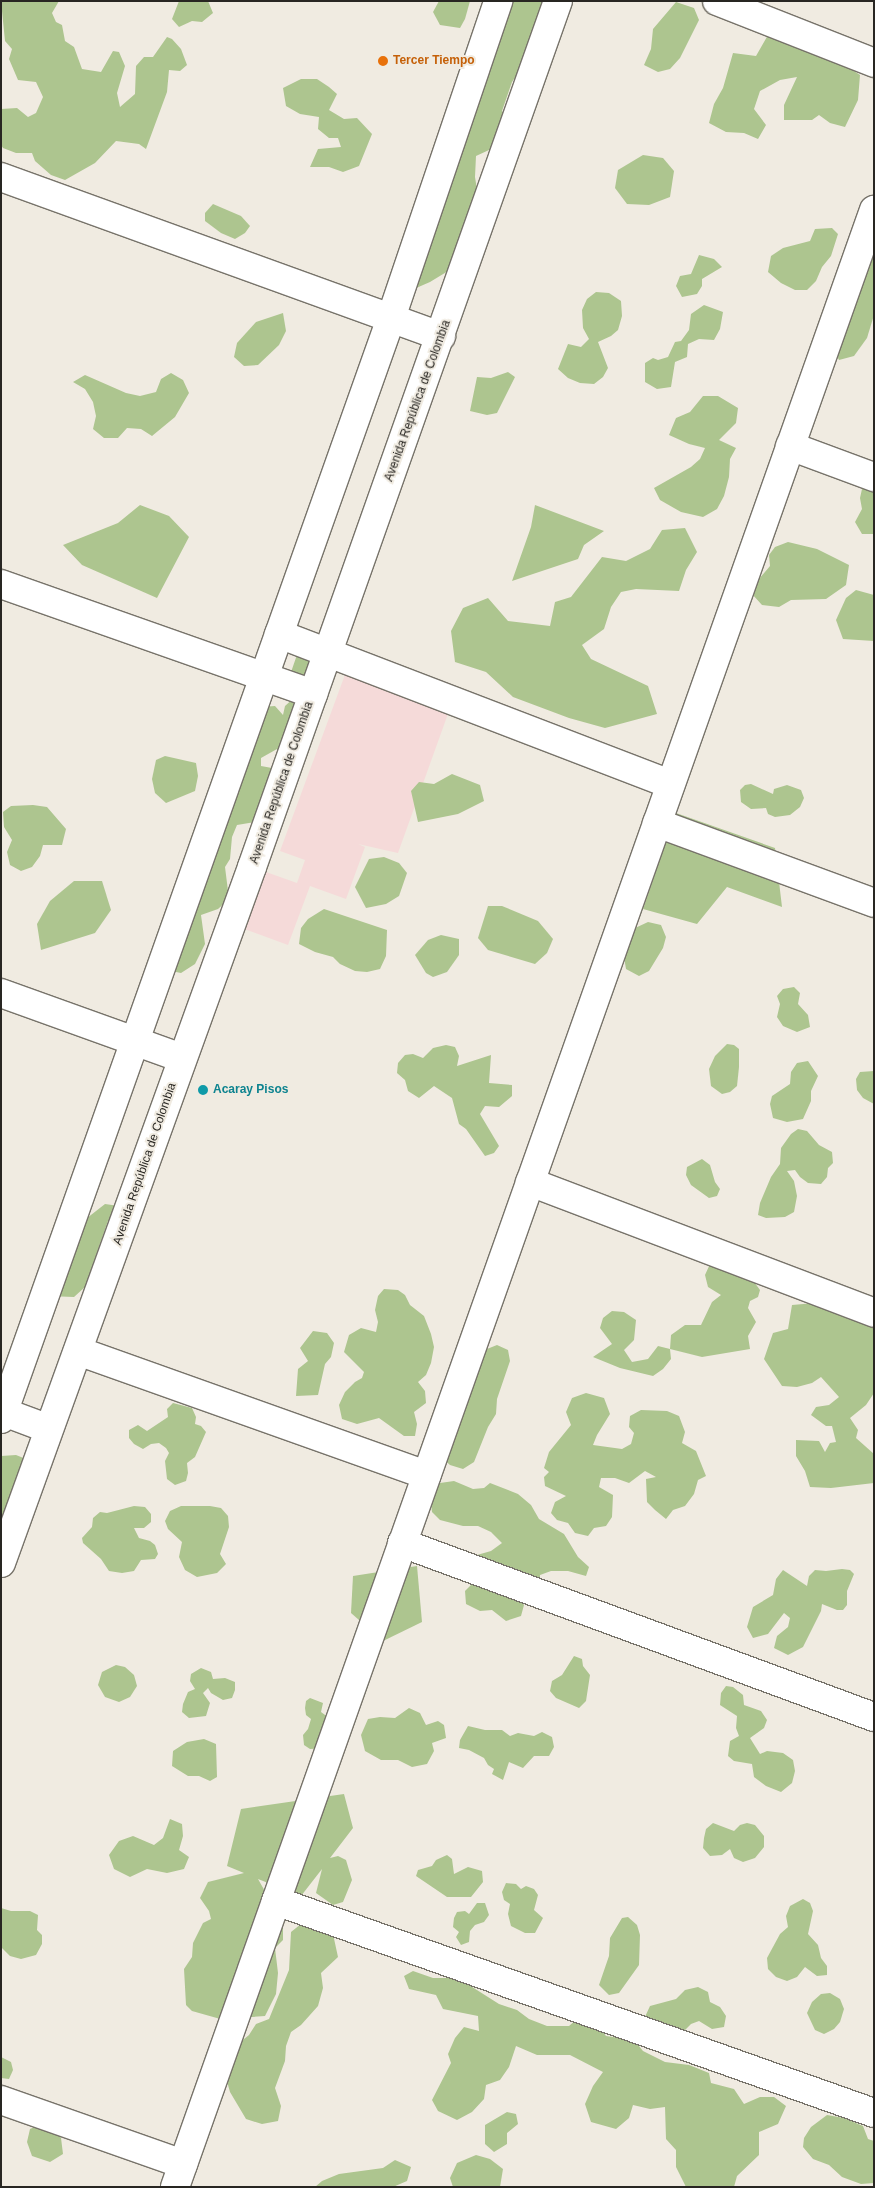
<!DOCTYPE html>
<html>
<head>
<meta charset="utf-8">
<style>
  body { margin:0 }
  #map { position:relative; width:875px; height:2188px; overflow:hidden; background:#f0ebe1; font-family:Helvetica,sans-serif }
  div>[style] { position:absolute }
  [style*='--x'] { left:calc(var(--x)*1px); top:calc(var(--y)*1px); width:calc(var(--w)*1px); rotate:calc(var(--a)*1deg) }
  .commercial>* { inset:0; background:#f5dad9 }
  .forest>* { inset:0; background:#adc58f }
  .roads { filter:drop-shadow(1px 0 #77736a) drop-shadow(-1px 0 #77736a) drop-shadow(0 1px #77736a) drop-shadow(0 -1px #77736a) }
  .street>* { height:28px; margin:-14px; padding:0 14px; transform-origin:14px; border-radius:14px; background:#fff }
  .secondary>* { height:28px; margin:-14px; padding:0 14px; transform-origin:14px; border-radius:14px; background:#fff }
  .dots>* { width:14px; height:14px; translate:-50% -50%; box-sizing:border-box; border:2px solid #f0ebe1; border-radius:50% }
  span { translate:-50% -50%; white-space:nowrap; text-align:center; line-height:1.15; -webkit-text-stroke:4px #f0ebe1; paint-order:stroke }
  .food-label { font-size:12px; color:#c56008; font-weight:700 }
  .left { translate:0 -50%; text-align:left }
  .street-label { font-size:12px; color:#282622 }
  .culture-label { font-size:12px; color:#0d838f; font-weight:700 }
  .frame { position:absolute; inset:0; border:2px solid #282622; pointer-events:none }
</style>
</head>
<body>
<div id="map">
  <div class="commercial">
    <i style="clip-path:polygon(346px 672px,449px 711px,398px 853px,358px 844px,365px 847px,346px 899px,310px 886px,288px 945px,231px 924px,252px 867px,297px 883px,305px 860px,280px 851px)"></i>
  </div>
  <div class="forest">
    <i style="clip-path:polygon(1px 1px,59px 1px,52px 13px,56px 22px,62px 25px,65px 41px,74px 47px,82px 69px,101px 72px,113px 51px,119px 52px,125px 66px,117px 93px,120px 107px,135px 94px,136px 66px,144px 57px,153px 57px,167px 37px,172px 39px,181px 49px,187px 65px,180px 71px,169px 70px,167px 92px,146px 149px,139px 144px,116px 141px,95px 163px,65px 180px,51px 175px,35px 161px,32px 153px,16px 153px,3px 148px,1px 145px,1px 109px,17px 108px,28px 117px,36px 113px,43px 97px,36px 82px,18px 80px,9px 59px,12px 49px,5px 41px)"></i>
    <i style="clip-path:polygon(179px 1px,208px 1px,213px 13px,202px 22px,192px 21px,179px 27px,172px 19px)"></i>
    <i style="clip-path:polygon(439px 1px,470px 1px,465px 19px,460px 28px,440px 25px,433px 12px)"></i>
    <i style="clip-path:polygon(489px 1px,546px 1px,527px 60px,512px 82px,502px 111px,522px 133px,515px 152px,489px 150px,476px 156px,475px 177px,478px 196px,453px 268px,430px 282px,407px 292px)"></i>
    <i style="clip-path:polygon(676px 2px,694px 8px,699px 20px,680px 58px,670px 69px,658px 72px,644px 65px,651px 49px,653px 29px)"></i>
    <i style="clip-path:polygon(768px 35px,845px 65px,860px 75px,858px 100px,845px 127px,830px 123px,819px 115px,812px 120px,784px 120px,784px 105px,797px 77px,780px 80px,760px 91px,754px 109px,766px 125px,758px 139px,744px 133px,726px 132px,709px 123px,714px 104px,723px 88px,733px 53px,756px 56px)"></i>
    <i style="clip-path:polygon(301px 79px,317px 79px,329px 87px,337px 94px,329px 110px,344px 119px,357px 118px,372px 134px,359px 166px,343px 172px,329px 167px,310px 167px,318px 149px,341px 147px,338px 138px,329px 138px,318px 129px,319px 117px,300px 114px,286px 106px,283px 88px)"></i>
    <i style="clip-path:polygon(643px 155px,663px 158px,674px 171px,670px 197px,649px 205px,627px 204px,615px 188px,618px 170px)"></i>
    <i style="clip-path:polygon(213px 204px,241px 216px,250px 226px,245px 233px,235px 239px,221px 233px,205px 221px,205px 213px)"></i>
    <i style="clip-path:polygon(874px 207px,874px 315px,867px 338px,854px 356px,839px 360px,833px 348px)"></i>
    <i style="clip-path:polygon(832px 228px,838px 234px,831px 256px,822px 267px,816px 281px,807px 290px,795px 290px,781px 283px,768px 272px,771px 256px,783px 248px,810px 241px,815px 229px)"></i>
    <i style="clip-path:polygon(699px 255px,714px 259px,722px 267px,702px 279px,702px 286px,697px 294px,682px 297px,676px 286px,680px 276px,691px 274px)"></i>
    <i style="clip-path:polygon(596px 292px,609px 293px,621px 301px,622px 316px,618px 330px,611px 336px,598px 342px,608px 368px,603px 377px,594px 384px,580px 383px,568px 378px,558px 369px,568px 344px,581px 347px,589px 339px,583px 328px,582px 310px,587px 299px)"></i>
    <i style="clip-path:polygon(704px 305px,723px 312px,720px 329px,714px 340px,699px 339px,688px 344px,687px 357px,675px 362px,671px 387px,657px 389px,645px 382px,645px 363px,653px 358px,658px 360px,668px 357px,675px 342px,681px 341px,689px 330px,691px 314px)"></i>
    <i style="clip-path:polygon(283px 313px,286px 331px,279px 345px,258px 365px,244px 366px,234px 357px,237px 343px,256px 322px)"></i>
    <i style="clip-path:polygon(508px 372px,515px 377px,497px 413px,487px 415px,470px 411px,477px 377px,491px 378px)"></i>
    <i style="clip-path:polygon(171px 373px,183px 380px,189px 393px,175px 417px,152px 436px,141px 429px,127px 428px,118px 438px,104px 438px,93px 429px,96px 416px,93px 402px,85px 389px,73px 382px,85px 375px,126px 393px,140px 396px,156px 392px,161px 379px)"></i>
    <i style="clip-path:polygon(703px 396px,718px 396px,738px 408px,736px 423px,719px 440px,736px 448px,730px 459px,729px 477px,724px 496px,717px 509px,703px 517px,681px 512px,660px 500px,654px 488px,691px 467px,700px 459px,705px 448px,689px 444px,669px 435px,676px 418px,690px 412px)"></i>
    <i style="clip-path:polygon(870px 484px,874px 486px,874px 534px,862px 534px,855px 522px,862px 509px,860px 498px,862px 489px)"></i>
    <i style="clip-path:polygon(140px 505px,169px 516px,189px 537px,157px 598px,82px 565px,63px 545px,118px 523px)"></i>
    <i style="clip-path:polygon(535px 505px,604px 531px,584px 545px,578px 559px,512px 581px,531px 527px)"></i>
    <i style="clip-path:polygon(685px 528px,697px 552px,686px 570px,679px 591px,636px 589px,621px 592px,611px 607px,604px 629px,582px 645px,591px 659px,648px 686px,657px 714px,605px 728px,569px 718px,513px 697px,486px 672px,455px 662px,451px 631px,463px 608px,488px 598px,508px 621px,550px 626px,555px 602px,571px 597px,602px 557px,626px 561px,650px 549px,662px 530px)"></i>
    <i style="clip-path:polygon(788px 542px,817px 549px,849px 565px,846px 585px,826px 599px,791px 600px,779px 607px,762px 605px,752px 594px,759px 579px,770px 566px,769px 555px,775px 547px)"></i>
    <i style="clip-path:polygon(856px 590px,874px 595px,874px 641px,843px 639px,836px 620px,846px 598px)"></i>
    <i style="clip-path:polygon(299px 649px,334px 664px,279px 754px,277px 749px,261px 758px,261px 766px,272px 768px,279px 765px,255px 822px,237px 825px,232px 837px,230px 859px,225px 867px,229px 899px,218px 909px,201px 915px,205px 944px,195px 964px,181px 973px,166px 970px,261px 707px,275px 706px,283px 715px,285px 706px,296px 696px,290px 675px)"></i>
    <i style="clip-path:polygon(165px 756px,196px 763px,198px 776px,195px 791px,166px 803px,155px 793px,152px 779px,156px 760px)"></i>
    <i style="clip-path:polygon(452px 774px,480px 785px,484px 801px,458px 814px,418px 822px,411px 791px,419px 782px,434px 784px)"></i>
    <i style="clip-path:polygon(751px 784px,773px 794px,774px 789px,787px 785px,801px 790px,804px 798px,800px 807px,790px 815px,775px 817px,768px 814px,766px 808px,751px 809px,741px 802px,740px 790px,745px 785px)"></i>
    <i style="clip-path:polygon(33px 805px,47px 807px,66px 829px,62px 845px,43px 845px,40px 856px,32px 867px,21px 871px,10px 865px,7px 852px,12px 840px,4px 827px,3px 812px,11px 806px)"></i>
    <i style="clip-path:polygon(676px 813px,775px 848px,782px 907px,727px 887px,697px 924px,643px 909px)"></i>
    <i style="clip-path:polygon(384px 857px,399px 863px,407px 873px,399px 896px,386px 904px,366px 908px,355px 887px,369px 859px)"></i>
    <i style="clip-path:polygon(74px 881px,102px 881px,111px 910px,95px 933px,41px 950px,37px 924px,50px 901px)"></i>
    <i style="clip-path:polygon(488px 906px,502px 906px,538px 921px,553px 939px,547px 953px,535px 964px,488px 950px,478px 938px)"></i>
    <i style="clip-path:polygon(324px 909px,387px 930px,386px 956px,380px 969px,367px 972px,355px 971px,340px 964px,333px 957px,315px 952px,299px 944px,301px 928px,308px 919px)"></i>
    <i style="clip-path:polygon(648px 922px,661px 925px,666px 937px,663px 948px,649px 971px,639px 976px,626px 969px,624px 957px,631px 941px,633px 929px)"></i>
    <i style="clip-path:polygon(441px 935px,459px 939px,459px 955px,447px 972px,433px 977px,426px 973px,415px 955px,428px 940px)"></i>
    <i style="clip-path:polygon(794px 987px,800px 993px,798px 1004px,808px 1015px,810px 1027px,797px 1032px,783px 1026px,777px 1017px,780px 1004px,777px 996px,783px 989px)"></i>
    <i style="clip-path:polygon(727px 1044px,734px 1045px,739px 1049px,739px 1067px,737px 1086px,730px 1092px,722px 1094px,711px 1086px,709px 1069px,715px 1056px)"></i>
    <i style="clip-path:polygon(446px 1045px,455px 1047px,459px 1056px,457px 1066px,491px 1055px,489px 1083px,512px 1085px,512px 1096px,499px 1107px,485px 1106px,480px 1114px,499px 1146px,494px 1153px,485px 1156px,466px 1129px,459px 1124px,452px 1098px,434px 1086px,419px 1098px,408px 1091px,405px 1080px,397px 1073px,398px 1063px,405px 1055px,413px 1054px,423px 1058px,433px 1048px)"></i>
    <i style="clip-path:polygon(808px 1061px,818px 1076px,811px 1091px,811px 1101px,803px 1119px,787px 1122px,773px 1118px,770px 1104px,772px 1096px,790px 1084px,791px 1072px,797px 1063px)"></i>
    <i style="clip-path:polygon(874px 1071px,874px 1104px,863px 1098px,857px 1090px,856px 1079px,860px 1072px)"></i>
    <i style="clip-path:polygon(798px 1129px,807px 1131px,819px 1145px,832px 1152px,833px 1163px,828px 1168px,827px 1177px,821px 1184px,808px 1183px,800px 1177px,795px 1170px,787px 1171px,794px 1181px,797px 1196px,794px 1212px,785px 1217px,766px 1218px,758px 1215px,760px 1203px,771px 1177px,780px 1164px,781px 1148px,791px 1134px)"></i>
    <i style="clip-path:polygon(702px 1159px,710px 1165px,715px 1182px,720px 1189px,717px 1196px,709px 1198px,691px 1185px,686px 1175px,687px 1167px)"></i>
    <i style="clip-path:polygon(105px 1204px,119px 1206px,108px 1221px,85px 1287px,74px 1297px,48px 1296px,82px 1222px)"></i>
    <i style="clip-path:polygon(710px 1264px,733px 1268px,739px 1276px,749px 1275px,760px 1290px,758px 1297px,750px 1301px,748px 1308px,756px 1322px,748px 1336px,750px 1349px,702px 1357px,670px 1349px,671px 1359px,663px 1369px,653px 1376px,620px 1368px,593px 1357px,612px 1344px,600px 1328px,603px 1318px,612px 1311px,624px 1312px,636px 1320px,634px 1340px,624px 1350px,632px 1362px,648px 1359px,658px 1346px,670px 1349px,671px 1335px,685px 1325px,701px 1325px,712px 1302px,721px 1295px,708px 1287px,705px 1275px)"></i>
    <i style="clip-path:polygon(384px 1289px,398px 1290px,405px 1295px,410px 1305px,424px 1316px,431px 1334px,434px 1347px,431px 1363px,426px 1375px,418px 1382px,425px 1391px,426px 1403px,414px 1412px,417px 1424px,415px 1436px,404px 1436px,379px 1418px,357px 1424px,342px 1419px,339px 1405px,345px 1392px,355px 1382px,362px 1378px,364px 1372px,344px 1352px,349px 1335px,361px 1328px,376px 1332px,378px 1322px,375px 1310px,378px 1296px)"></i>
    <i style="clip-path:polygon(815px 1303px,874px 1304px,874px 1393px,866px 1405px,850px 1418px,858px 1430px,856px 1438px,874px 1454px,874px 1483px,831px 1488px,810px 1487px,805px 1471px,796px 1456px,796px 1440px,819px 1441px,825px 1452px,830px 1443px,836px 1442px,832px 1426px,826px 1426px,811px 1415px,816px 1407px,829px 1405px,839px 1397px,821px 1377px,812px 1383px,797px 1387px,782px 1386px,764px 1359px,773px 1333px,788px 1329px,792px 1305px)"></i>
    <i style="clip-path:polygon(313px 1331px,327px 1333px,334px 1343px,331px 1357px,325px 1364px,318px 1395px,296px 1396px,298px 1369px,308px 1361px,300px 1348px)"></i>
    <i style="clip-path:polygon(497px 1345px,508px 1350px,510px 1361px,497px 1399px,496px 1414px,488px 1427px,474px 1462px,463px 1469px,450px 1465px,442px 1458px,477px 1353px)"></i>
    <i style="clip-path:polygon(586px 1393px,604px 1398px,610px 1414px,597px 1435px,593px 1445px,622px 1449px,631px 1444px,634px 1433px,629px 1427px,630px 1416px,641px 1410px,667px 1411px,679px 1416px,685px 1432px,682px 1443px,696px 1451px,706px 1476px,698px 1480px,694px 1494px,685px 1506px,673px 1510px,666px 1519px,655px 1510px,647px 1502px,646px 1479px,656px 1477px,645px 1471px,629px 1483px,615px 1478px,601px 1478px,599px 1487px,613px 1495px,612px 1517px,606px 1526px,594px 1528px,588px 1536px,575px 1533px,568px 1523px,557px 1520px,551px 1513px,555px 1502px,566px 1496px,545px 1486px,544px 1477px,549px 1472px,544px 1468px,549px 1452px,571px 1425px,566px 1412px,572px 1398px)"></i>
    <i style="clip-path:polygon(173px 1403px,192px 1408px,196px 1417px,195px 1424px,201px 1426px,206px 1432px,195px 1457px,187px 1463px,188px 1473px,186px 1481px,175px 1485px,167px 1479px,165px 1461px,169px 1453px,166px 1448px,159px 1443px,151px 1444px,143px 1449px,134px 1444px,129px 1438px,129px 1430px,138px 1425px,147px 1431px,168px 1417px,167px 1409px)"></i>
    <i style="clip-path:polygon(16px 1455px,26px 1459px,1px 1557px,1px 1456px)"></i>
    <i style="clip-path:polygon(454px 1481px,473px 1489px,484px 1488px,490px 1483px,518px 1494px,531px 1505px,539px 1519px,564px 1534px,578px 1557px,589px 1567px,586px 1576px,568px 1571px,551px 1571px,540px 1575px,540px 1587px,476px 1562px,477px 1555px,491px 1551px,502px 1543px,491px 1532px,478px 1526px,463px 1526px,440px 1520px,432px 1512px,430px 1494px,440px 1483px)"></i>
    <i style="clip-path:polygon(134px 1506px,145px 1507px,151px 1514px,151px 1522px,144px 1528px,134px 1528px,139px 1538px,150px 1541px,155px 1545px,158px 1554px,155px 1559px,141px 1560px,134px 1571px,122px 1573px,109px 1571px,101px 1559px,83px 1543px,82px 1538px,92px 1527px,93px 1518px,100px 1512px,107px 1513px)"></i>
    <i style="clip-path:polygon(181px 1506px,210px 1506px,221px 1508px,228px 1516px,229px 1527px,220px 1554px,226px 1564px,217px 1573px,197px 1577px,185px 1570px,179px 1557px,182px 1542px,168px 1529px,165px 1521px,170px 1511px)"></i>
    <i style="clip-path:polygon(417px 1566px,422px 1622px,383px 1641px,351px 1613px,353px 1576px)"></i>
    <i style="clip-path:polygon(842px 1569px,850px 1570px,854px 1574px,847px 1591px,847px 1605px,843px 1610px,837px 1610px,822px 1604px,821px 1611px,803px 1647px,788px 1655px,774px 1648px,777px 1636px,788px 1627px,790px 1618px,784px 1613px,768px 1634px,753px 1638px,747px 1627px,753px 1607px,773px 1595px,776px 1579px,783px 1570px,807px 1586px,809px 1576px,815px 1570px,826px 1571px)"></i>
    <i style="clip-path:polygon(473px 1583px,518px 1595px,524px 1605px,521px 1616px,506px 1621px,492px 1610px,480px 1611px,466px 1604px,465px 1591px)"></i>
    <i style="clip-path:polygon(574px 1656px,582px 1659px,583px 1666px,590px 1675px,586px 1701px,579px 1708px,556px 1698px,550px 1691px,552px 1681px,562px 1675px)"></i>
    <i style="clip-path:polygon(116px 1665px,125px 1667px,134px 1675px,137px 1686px,130px 1697px,119px 1702px,105px 1697px,98px 1685px,102px 1672px)"></i>
    <i style="clip-path:polygon(201px 1668px,211px 1672px,213px 1679px,225px 1678px,235px 1682px,235px 1690px,232px 1698px,223px 1700px,211px 1693px,208px 1688px,203px 1693px,210px 1703px,206px 1716px,189px 1718px,182px 1712px,183px 1704px,188px 1692px,195px 1689px,190px 1681px,191px 1674px)"></i>
    <i style="clip-path:polygon(726px 1686px,733px 1687px,743px 1695px,744px 1705px,761px 1711px,767px 1720px,764px 1728px,750px 1738px,760px 1754px,767px 1751px,783px 1753px,793px 1760px,795px 1771px,792px 1783px,781px 1792px,766px 1786px,754px 1777px,752px 1764px,734px 1761px,728px 1756px,730px 1741px,739px 1736px,736px 1728px,737px 1716px,720px 1705px,721px 1693px)"></i>
    <i style="clip-path:polygon(310px 1698px,323px 1703px,321px 1712px,336px 1723px,330px 1735px,321px 1729px,330px 1748px,310px 1749px,304px 1745px,303px 1735px,308px 1729px,311px 1719px,306px 1715px,305px 1708px,306px 1701px)"></i>
    <i style="clip-path:polygon(409px 1708px,420px 1713px,426px 1725px,438px 1721px,444px 1725px,446px 1738px,432px 1743px,434px 1751px,427px 1764px,412px 1767px,398px 1760px,381px 1760px,365px 1751px,361px 1735px,368px 1719px,380px 1717px,395px 1718px)"></i>
    <i style="clip-path:polygon(468px 1726px,485px 1730px,502px 1730px,510px 1736px,518px 1733px,534px 1736px,542px 1732px,552px 1737px,554px 1747px,549px 1756px,534px 1756px,523px 1768px,509px 1762px,503px 1780px,492px 1774px,494px 1769px,488px 1765px,484px 1758px,469px 1750px,459px 1748px,460px 1740px)"></i>
    <i style="clip-path:polygon(204px 1739px,216px 1744px,217px 1777px,210px 1781px,199px 1776px,188px 1776px,172px 1766px,173px 1751px,187px 1742px)"></i>
    <i style="clip-path:polygon(344px 1794px,353px 1828px,330px 1858px,338px 1856px,346px 1860px,352px 1880px,343px 1902px,333px 1905px,316px 1893px,322px 1869px,301px 1896px,258px 1879px,283px 1923px,283px 1940px,275px 1948px,278px 1973px,276px 1994px,265px 2016px,239px 2018px,231px 2022px,192px 2011px,186px 2005px,184px 1969px,192px 1957px,193px 1943px,203px 1923px,211px 1919px,209px 1911px,200px 1898px,208px 1882px,244px 1873px,227px 1866px,241px 1809px)"></i>
    <i style="clip-path:polygon(170px 1819px,182px 1824px,183px 1836px,179px 1850px,189px 1857px,184px 1869px,167px 1873px,147px 1869px,130px 1877px,114px 1869px,109px 1855px,119px 1841px,133px 1836px,154px 1845px,163px 1838px)"></i>
    <i style="clip-path:polygon(713px 1823px,734px 1831px,740px 1825px,747px 1823px,755px 1825px,764px 1836px,764px 1847px,755px 1858px,743px 1862px,734px 1858px,730px 1849px,722px 1855px,710px 1856px,703px 1848px,704px 1838px,706px 1829px)"></i>
    <i style="clip-path:polygon(447px 1855px,452px 1859px,454px 1874px,468px 1867px,482px 1871px,483px 1882px,471px 1897px,447px 1897px,416px 1876px,418px 1870px,432px 1866px,436px 1860px)"></i>
    <i style="clip-path:polygon(506px 1883px,516px 1884px,521px 1889px,526px 1886px,534px 1889px,538px 1895px,534px 1910px,543px 1918px,535px 1933px,525px 1933px,511px 1926px,508px 1914px,510px 1904px,504px 1900px,502px 1892px)"></i>
    <i style="clip-path:polygon(803px 1899px,810px 1903px,813px 1911px,808px 1934px,818px 1945px,821px 1958px,827px 1966px,827px 1975px,817px 1976px,805px 1967px,797px 1977px,787px 1981px,776px 1977px,768px 1969px,767px 1958px,780px 1934px,788px 1927px,786px 1916px,790px 1906px)"></i>
    <i style="clip-path:polygon(477px 1903px,485px 1903px,489px 1915px,484px 1922px,475px 1925px,470px 1931px,469px 1942px,461px 1945px,456px 1937px,459px 1932px,453px 1927px,454px 1918px,457px 1912px,465px 1911px,469px 1914px)"></i>
    <i style="clip-path:polygon(1px 1908px,11px 1911px,30px 1911px,38px 1915px,37px 1930px,42px 1935px,42px 1944px,36px 1955px,21px 1959px,10px 1956px,1px 1947px)"></i>
    <i style="clip-path:polygon(628px 1917px,637px 1925px,640px 1935px,639px 1965px,619px 1993px,609px 1995px,599px 1985px,609px 1956px,610px 1938px,622px 1918px)"></i>
    <i style="clip-path:polygon(301px 1924px,333px 1934px,338px 1957px,321px 1973px,323px 1988px,318px 2006px,301px 2025px,291px 2032px,286px 2046px,285px 2061px,275px 2088px,281px 2106px,278px 2121px,262px 2124px,246px 2119px,230px 2092px,226px 2078px,238px 2044px,249px 2035px,256px 2024px,269px 2019px,289px 1970px,291px 1932px)"></i>
    <i style="clip-path:polygon(413px 1971px,433px 1978px,450px 1978px,469px 1985px,499px 2004px,517px 2010px,529px 2019px,547px 2026px,569px 2026px,577px 2019px,599px 2027px,606px 2036px,634px 2040px,643px 2051px,665px 2062px,689px 2065px,709px 2073px,711px 2083px,734px 2089px,744px 2104px,760px 2097px,774px 2097px,786px 2106px,778px 2124px,759px 2132px,759px 2155px,737px 2176px,734px 2187px,686px 2187px,676px 2167px,676px 2150px,666px 2139px,665px 2107px,650px 2109px,633px 2105px,629px 2118px,616px 2129px,591px 2122px,585px 2104px,593px 2086px,603px 2072px,570px 2055px,537px 2055px,516px 2046px,509px 2067px,500px 2080px,486px 2085px,484px 2099px,472px 2112px,457px 2120px,438px 2111px,432px 2100px,451px 2063px,448px 2054px,455px 2038px,464px 2027px,479px 2031px,478px 2016px,443px 2009px,436px 1995px,409px 1989px,404px 1976px)"></i>
    <i style="clip-path:polygon(698px 1987px,708px 1992px,710px 2002px,720px 2007px,726px 2016px,724px 2027px,712px 2029px,699px 2021px,691px 2024px,680px 2035px,644px 2019px,650px 2006px,676px 1999px,685px 1990px)"></i>
    <i style="clip-path:polygon(830px 1993px,840px 1999px,844px 2009px,840px 2022px,834px 2029px,824px 2034px,815px 2030px,807px 2013px,812px 2002px,821px 1994px)"></i>
    <i style="clip-path:polygon(1px 2057px,11px 2062px,13px 2070px,9px 2079px,1px 2078px)"></i>
    <i style="clip-path:polygon(507px 2112px,516px 2114px,518px 2124px,507px 2133px,507px 2144px,494px 2152px,485px 2144px,485px 2125px)"></i>
    <i style="clip-path:polygon(827px 2115px,844px 2118px,863px 2126px,868px 2139px,874px 2141px,874px 2183px,861px 2184px,842px 2177px,829px 2165px,813px 2159px,803px 2147px,804px 2138px,811px 2127px)"></i>
    <i style="clip-path:polygon(41px 2124px,55px 2127px,61px 2138px,63px 2154px,50px 2162px,32px 2156px,27px 2142px,30px 2129px)"></i>
    <i style="clip-path:polygon(476px 2155px,490px 2159px,503px 2169px,500px 2187px,453px 2187px,450px 2178px,457px 2163px)"></i>
    <i style="clip-path:polygon(395px 2160px,411px 2167px,407px 2181px,393px 2187px,315px 2187px,322px 2181px,339px 2174px,383px 2168px)"></i>
  </div>
  <div class="roads">
    <div class="street">
      <i style="--x:717;--y:1;--w:169;--a:21.5"></i>
      <i style="--x:1;--y:177;--w:468;--a:19.9"></i>
      <i style="--x:790;--y:446;--w:90;--a:20.3"></i>
      <i style="--x:1;--y:584;--w:331;--a:19.4"></i>
      <i style="--x:279;--y:634;--w:419;--a:21"></i>
      <i style="--x:657;--y:823;--w:231;--a:20.2"></i>
      <i style="--x:1;--y:993;--w:192;--a:19.8"></i>
      <i style="--x:530;--y:1182;--w:368;--a:20.8"></i>
      <i style="--x:78;--y:1351;--w:370;--a:19.6"></i>
      <i style="--x:1;--y:1411;--w:51;--a:20.6"></i>
      <i style="--x:402;--y:1543;--w:503;--a:20.24"></i>
      <i style="--x:276;--y:1901;--w:634;--a:19.52"></i>
      <i style="--x:1;--y:2100;--w:193;--a:19.4"></i>
      <i style="--x:175;--y:2187;--w:2097;--a:-70.53"></i>
    </div>
    <div class="secondary">
      <i style="--x:1;--y:1419;--w:1168;--a:-70.49"></i>
      <i style="--x:391;--y:318;--w:335;--a:-71.3"></i>
      <i style="--x:1;--y:1563;--w:740;--a:-70.17"></i>
      <i style="--x:252;--y:867;--w:918;--a:-70.54"></i>
    </div>
  </div>
  <div class="dots">
    <i style="left:383px;top:61px;background:#e8710a"></i>
    <i style="left:203px;top:1090px;background:#0f9aa8"></i>
  </div>
  <div class="food-label">
    <span class="left" style="left:393px;top:61px">Tercer Tiempo</span>
  </div>
  <div class="street-label">
    <span style="left:418px;top:401px;rotate:-70deg">Avenida República de Colombia</span>
    <span style="left:282px;top:783px;rotate:-71deg">Avenida República de Colombia</span>
    <span style="left:145px;top:1164px;rotate:-71deg">Avenida República de Colombia</span>
  </div>
  <div class="culture-label">
    <span class="left" style="left:213px;top:1090px">Acaray Pisos</span>
  </div>
  <div class="frame"></div>
</div>
</body>
</html>
